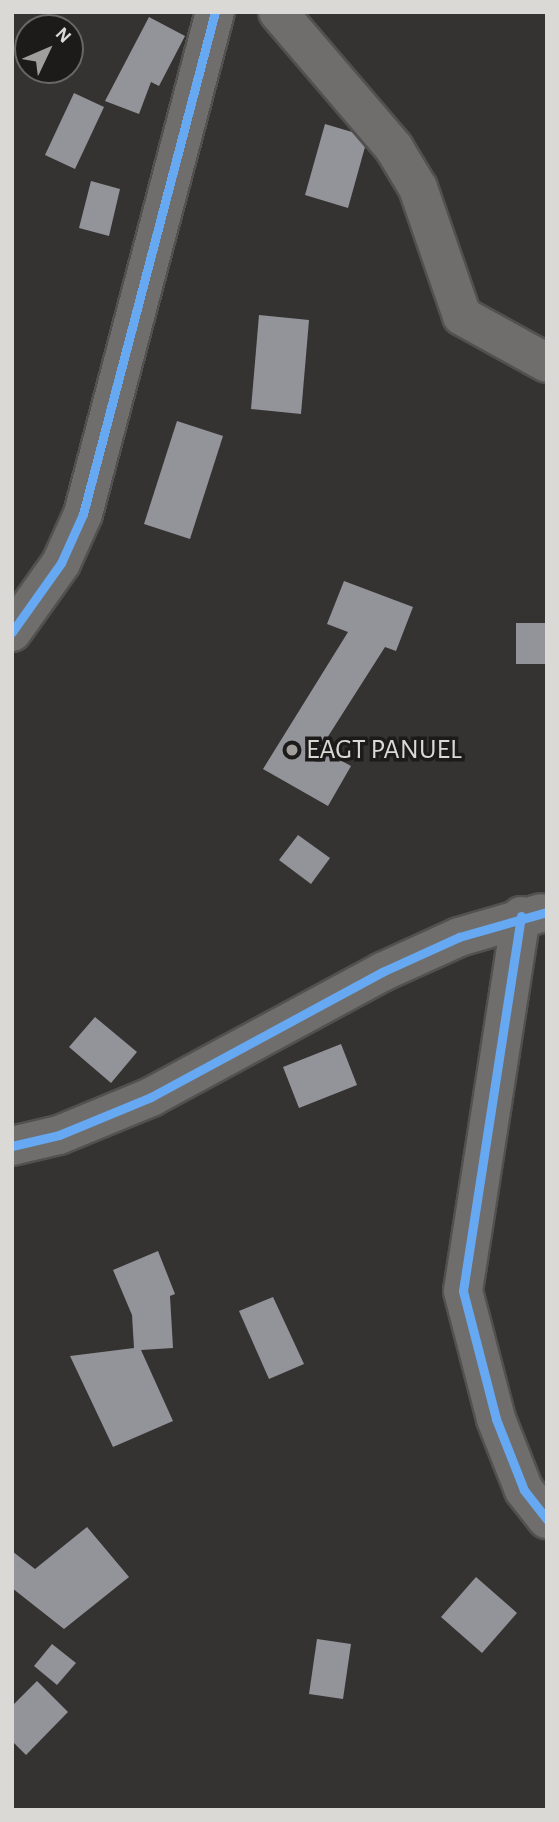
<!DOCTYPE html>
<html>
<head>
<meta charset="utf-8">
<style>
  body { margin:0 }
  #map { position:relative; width:559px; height:1822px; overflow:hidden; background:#353331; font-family:"Alegreya Sans",sans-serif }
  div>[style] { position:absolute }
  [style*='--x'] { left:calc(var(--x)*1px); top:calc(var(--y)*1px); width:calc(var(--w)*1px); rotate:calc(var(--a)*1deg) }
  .building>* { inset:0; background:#93939a }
  .roads { filter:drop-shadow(2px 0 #525150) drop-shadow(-2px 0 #525150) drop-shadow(0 2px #525150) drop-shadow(0 -2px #525150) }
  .minor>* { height:38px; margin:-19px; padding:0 19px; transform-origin:19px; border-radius:19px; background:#6f6e6d }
  .cycleway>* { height:9px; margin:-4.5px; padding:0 4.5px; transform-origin:4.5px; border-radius:4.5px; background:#66a8f1 }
  .dots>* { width:19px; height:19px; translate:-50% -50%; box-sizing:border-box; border:4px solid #1d1b19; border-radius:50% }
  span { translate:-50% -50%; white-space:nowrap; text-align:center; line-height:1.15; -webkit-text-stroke:7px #1d1b19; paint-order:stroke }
  .poi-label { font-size:28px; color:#dbd9d6 }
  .left { translate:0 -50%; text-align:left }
  .frame { position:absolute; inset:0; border:14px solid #dbd9d6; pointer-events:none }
  .north { position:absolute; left:14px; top:14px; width:70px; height:70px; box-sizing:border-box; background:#1d1b19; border:2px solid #696765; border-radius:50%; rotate:46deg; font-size:19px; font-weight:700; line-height:28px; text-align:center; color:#dbd9d6 }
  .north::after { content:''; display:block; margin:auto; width:24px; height:32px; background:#a19f9c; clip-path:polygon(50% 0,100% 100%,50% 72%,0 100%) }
</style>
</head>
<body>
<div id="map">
  <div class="building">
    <i style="clip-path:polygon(149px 17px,185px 36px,159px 86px,151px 82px,139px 114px,105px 101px)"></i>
    <i style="clip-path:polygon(74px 93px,104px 107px,75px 169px,45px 155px)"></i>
    <i style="clip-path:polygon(325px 124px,352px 132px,365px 147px,348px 208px,305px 195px)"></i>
    <i style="clip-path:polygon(91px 181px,120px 189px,109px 236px,79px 228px)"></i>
    <i style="clip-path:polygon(259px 315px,309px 320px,301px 414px,251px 409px)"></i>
    <i style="clip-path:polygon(177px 421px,223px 436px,190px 539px,144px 524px)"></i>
    <i style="clip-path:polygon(344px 581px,413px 607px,396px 651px,385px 647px,320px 749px,351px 766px,328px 806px,263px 769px,348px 632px,327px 624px)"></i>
    <i style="clip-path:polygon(516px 623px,547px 623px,547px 664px,516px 664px)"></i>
    <i style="clip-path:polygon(298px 835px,330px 858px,311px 884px,279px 860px)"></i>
    <i style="clip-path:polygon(95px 1017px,137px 1052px,111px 1083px,69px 1047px)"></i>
    <i style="clip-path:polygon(341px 1044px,357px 1085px,299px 1108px,283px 1067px)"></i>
    <i style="clip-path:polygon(158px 1251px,175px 1294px,170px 1296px,173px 1348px,141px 1350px,173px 1421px,113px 1447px,70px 1356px,134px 1348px,132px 1315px,113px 1270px)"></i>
    <i style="clip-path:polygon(273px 1297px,304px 1364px,269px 1379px,239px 1311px)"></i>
    <i style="clip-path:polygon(87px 1527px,129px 1577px,64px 1629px,12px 1588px,12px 1551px,35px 1569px)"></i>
    <i style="clip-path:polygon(476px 1577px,517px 1613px,482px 1653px,441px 1617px)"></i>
    <i style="clip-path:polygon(317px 1639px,351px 1644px,343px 1699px,309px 1694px)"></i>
    <i style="clip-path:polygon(52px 1644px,76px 1663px,57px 1685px,34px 1666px)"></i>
    <i style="clip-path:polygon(37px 1681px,68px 1712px,26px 1755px,12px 1741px,12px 1706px)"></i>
  </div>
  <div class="roads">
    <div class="minor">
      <i style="--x:278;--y:12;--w:179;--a:49.5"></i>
      <i style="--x:394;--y:148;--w:47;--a:59"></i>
      <i style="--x:418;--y:188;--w:135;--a:71"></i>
      <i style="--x:462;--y:316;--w:97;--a:28.9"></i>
      <i style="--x:12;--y:632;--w:85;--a:-54.6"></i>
      <i style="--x:61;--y:563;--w:54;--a:-65.8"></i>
      <i style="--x:83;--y:514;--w:519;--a:-75.27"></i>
      <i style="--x:521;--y:916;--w:379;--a:98.8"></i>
      <i style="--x:463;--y:1291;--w:132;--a:75.5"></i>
      <i style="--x:496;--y:1419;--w:76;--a:68.5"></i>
      <i style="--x:524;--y:1490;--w:37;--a:52"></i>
      <i style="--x:12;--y:1146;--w:48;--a:-13.2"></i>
      <i style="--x:59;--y:1135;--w:100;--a:-22.4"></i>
      <i style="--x:151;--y:1097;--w:263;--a:-28.4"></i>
      <i style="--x:382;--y:972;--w:85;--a:-24.4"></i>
      <i style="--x:459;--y:937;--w:85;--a:-16.3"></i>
    </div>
  </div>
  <div class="cycleway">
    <i style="--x:12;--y:632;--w:85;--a:-54.6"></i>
    <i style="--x:61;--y:563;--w:54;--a:-65.8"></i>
    <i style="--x:83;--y:514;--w:519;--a:-75.27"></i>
    <i style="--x:521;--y:916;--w:379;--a:98.8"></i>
    <i style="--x:463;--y:1291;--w:132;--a:75.5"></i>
    <i style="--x:496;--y:1419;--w:76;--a:68.5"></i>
    <i style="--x:524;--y:1490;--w:37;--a:52"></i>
    <i style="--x:12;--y:1146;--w:48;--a:-13.2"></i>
    <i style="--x:59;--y:1135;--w:100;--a:-22.4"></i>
    <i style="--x:151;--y:1097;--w:263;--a:-28.4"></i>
    <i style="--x:382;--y:972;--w:85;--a:-24.4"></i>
    <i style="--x:459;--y:937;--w:91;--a:-15.9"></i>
  </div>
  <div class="dots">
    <i style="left:292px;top:750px;background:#a19f9c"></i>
  </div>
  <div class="poi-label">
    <span class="left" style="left:306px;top:750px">EAGT PANUEL</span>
  </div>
  <div class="frame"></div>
  <div class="north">N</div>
</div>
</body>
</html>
